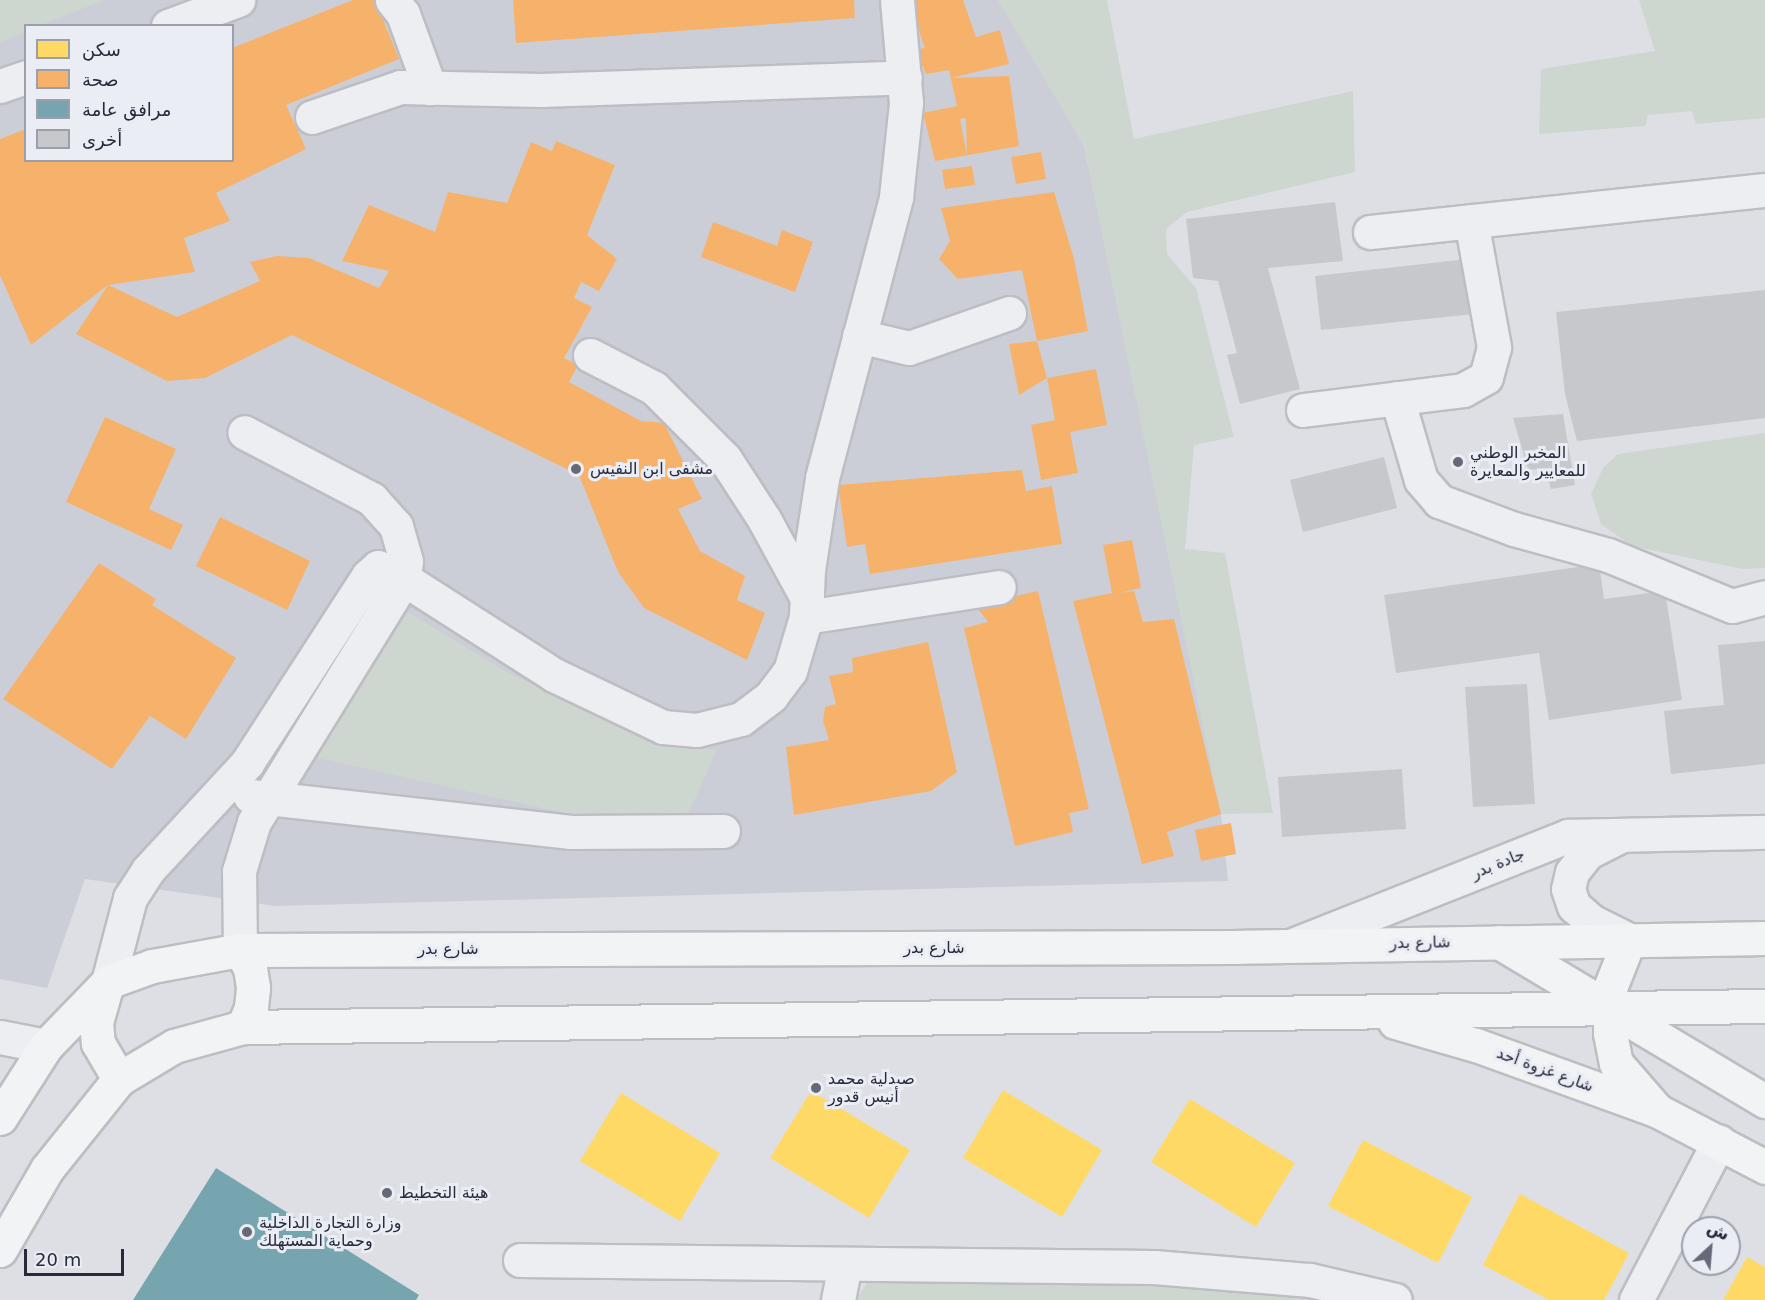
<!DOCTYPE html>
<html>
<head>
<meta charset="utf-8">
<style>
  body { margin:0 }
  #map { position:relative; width:1765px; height:1300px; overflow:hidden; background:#dedfe4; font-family:"DejaVu Sans","Noto Sans Arabic",sans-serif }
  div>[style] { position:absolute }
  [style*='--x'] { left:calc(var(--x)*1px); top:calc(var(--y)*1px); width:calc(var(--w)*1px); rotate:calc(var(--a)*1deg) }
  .built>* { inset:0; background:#ccced7 }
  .green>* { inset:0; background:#cdd7cf }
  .homes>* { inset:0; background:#ffd966 }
  .health>* { inset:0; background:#f6b26b }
  .public>* { inset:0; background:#76a5af }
  .building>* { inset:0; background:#c6c8cc }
  .roads { filter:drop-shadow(2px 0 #bdbdc2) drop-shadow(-2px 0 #bdbdc2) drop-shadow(0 2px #bdbdc2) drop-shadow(0 -2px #bdbdc2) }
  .minor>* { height:33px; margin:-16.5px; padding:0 16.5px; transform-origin:16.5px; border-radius:16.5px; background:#edeef1 }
  .major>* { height:33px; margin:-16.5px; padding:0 16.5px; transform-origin:16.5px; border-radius:16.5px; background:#f2f3f5 }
  .dots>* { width:16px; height:16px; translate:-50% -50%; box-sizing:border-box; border:3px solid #ebedf4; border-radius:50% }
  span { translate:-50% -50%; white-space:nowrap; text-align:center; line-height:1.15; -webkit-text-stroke:6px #ebedf4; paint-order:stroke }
  .poi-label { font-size:16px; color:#262a3c }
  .left { translate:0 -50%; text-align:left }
  .street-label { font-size:16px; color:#262a3c }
  .legend { position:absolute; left:24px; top:24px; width:210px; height:138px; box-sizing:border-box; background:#ebedf4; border:2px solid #9c9faa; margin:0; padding:8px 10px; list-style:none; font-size:18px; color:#262a3c }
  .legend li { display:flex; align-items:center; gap:12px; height:30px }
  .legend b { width:30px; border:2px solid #9c9faa }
  .north { position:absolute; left:1681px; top:1216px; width:60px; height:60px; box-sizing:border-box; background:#ebedf4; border:2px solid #9c9faa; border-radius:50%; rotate:26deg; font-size:16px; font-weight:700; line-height:24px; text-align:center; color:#262a3c }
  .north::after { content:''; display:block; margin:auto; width:21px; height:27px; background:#666977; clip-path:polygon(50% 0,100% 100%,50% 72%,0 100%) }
  .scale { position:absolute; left:24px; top:1249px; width:100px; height:27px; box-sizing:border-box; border:3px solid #262a3c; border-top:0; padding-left:8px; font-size:18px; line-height:21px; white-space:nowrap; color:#262a3c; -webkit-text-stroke:4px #ebedf4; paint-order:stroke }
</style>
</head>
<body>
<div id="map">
  <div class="built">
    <i style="clip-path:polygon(evenodd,0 0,1005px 0,1084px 146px,1217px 777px,1228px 881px,275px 906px,85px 879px,47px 988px,0 979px,0 0,26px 26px,232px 26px,232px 160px,26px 160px,26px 26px)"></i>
  </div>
  <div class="green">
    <i style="clip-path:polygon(0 0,104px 0,41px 25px,26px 26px,25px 32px,0 42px)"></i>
    <i style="clip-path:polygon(998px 0,1107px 0,1134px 139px,1353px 91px,1355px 172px,1187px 212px,1166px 229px,1167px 254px,1196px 288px,1234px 437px,1194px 445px,1185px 549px,1225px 553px,1273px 813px,1221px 814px,1084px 146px)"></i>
    <i style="clip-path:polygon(1639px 0,1765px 0,1765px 118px,1696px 124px,1692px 111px,1648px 115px,1645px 126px,1539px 134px,1541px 69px,1655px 51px)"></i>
    <i style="clip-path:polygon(1765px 433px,1765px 568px,1742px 569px,1632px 546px,1601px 524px,1591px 494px,1603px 468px,1618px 454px)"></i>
    <i style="clip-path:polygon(408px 612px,505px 671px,579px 707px,683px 746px,717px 750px,677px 838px,314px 757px)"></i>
    <i style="clip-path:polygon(872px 1275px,1074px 1275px,1276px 1289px,1329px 1300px,856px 1300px)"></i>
  </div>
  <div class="homes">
    <i style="clip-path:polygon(1003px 1090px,1102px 1150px,1062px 1217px,963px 1158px)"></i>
    <i style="clip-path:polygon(811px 1091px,910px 1150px,869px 1218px,770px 1158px)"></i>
    <i style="clip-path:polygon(621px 1093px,720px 1153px,680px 1221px,580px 1161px)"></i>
    <i style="clip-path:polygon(1190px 1099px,1295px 1163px,1256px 1227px,1151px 1162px)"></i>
    <i style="clip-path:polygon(1363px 1140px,1472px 1197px,1438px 1263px,1328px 1206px)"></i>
    <i style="clip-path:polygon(1520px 1194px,1629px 1253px,1604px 1300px,1549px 1300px,1483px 1265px)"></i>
    <i style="clip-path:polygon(1747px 1257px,1765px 1267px,1765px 1300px,1723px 1300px)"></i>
  </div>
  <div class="health">
    <i style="clip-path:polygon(353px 0,375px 0,399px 59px,286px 105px,306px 149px,216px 193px,230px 221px,184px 238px,195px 272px,108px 285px,31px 345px,0 275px,0 139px,26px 129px,26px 160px,232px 160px,232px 48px)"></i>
    <i style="clip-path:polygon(513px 0,854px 0,855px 18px,516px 43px)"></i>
    <i style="clip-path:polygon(evenodd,908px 0,963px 0,976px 37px,1000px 30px,1009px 64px,951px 78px,1009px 76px,1019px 146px,935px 161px,923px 113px,957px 106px,949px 70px,926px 74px,915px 50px,925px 48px,908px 0,966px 118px,967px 155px,960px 119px,966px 118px)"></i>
    <i style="clip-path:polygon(556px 141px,615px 165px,587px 235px,617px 259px,599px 291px,581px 282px,574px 298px,592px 307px,564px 358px,578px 365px,569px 382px,641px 421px,664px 423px,702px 499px,678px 509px,700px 551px,745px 576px,737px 600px,765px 613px,747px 660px,644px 608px,618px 572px,579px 475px,292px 335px,205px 378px,167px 381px,76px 334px,108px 285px,177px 317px,260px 281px,250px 262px,277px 256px,309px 258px,379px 288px,389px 271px,342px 261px,369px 205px,435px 232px,448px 192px,507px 203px,531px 142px,552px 151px)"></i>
    <i style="clip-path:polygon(1041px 152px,1046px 179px,1016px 184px,1011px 157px)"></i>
    <i style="clip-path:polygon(972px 166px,975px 185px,945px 189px,942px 170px)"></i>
    <i style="clip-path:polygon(1054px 192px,1074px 259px,1088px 331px,1037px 341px,1022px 270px,958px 279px,939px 259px,950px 241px,941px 208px)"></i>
    <i style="clip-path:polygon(713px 222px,777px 246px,782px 230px,813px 242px,795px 292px,701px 257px)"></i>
    <i style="clip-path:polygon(1037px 341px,1047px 378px,1019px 395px,1009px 344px)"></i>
    <i style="clip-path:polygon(1096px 369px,1107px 425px,1070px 432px,1078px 473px,1041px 480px,1031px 425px,1055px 420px,1047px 378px)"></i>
    <i style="clip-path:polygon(105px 417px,176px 449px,149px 509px,183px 525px,171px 550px,66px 502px)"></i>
    <i style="clip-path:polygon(1022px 470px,1026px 491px,1052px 486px,1062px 544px,870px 574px,865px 544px,847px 547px,838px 485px)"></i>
    <i style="clip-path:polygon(220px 517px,310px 561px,287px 610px,196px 566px)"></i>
    <i style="clip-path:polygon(1132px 540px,1141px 588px,1118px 593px,1134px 591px,1143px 622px,1174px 619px,1221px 814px,1167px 832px,1174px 856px,1142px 864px,1073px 601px,1112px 593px,1103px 545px)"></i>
    <i style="clip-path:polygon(99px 563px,156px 599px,152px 605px,236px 658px,186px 739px,150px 716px,112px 769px,3px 699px)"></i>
    <i style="clip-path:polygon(1038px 591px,1089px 809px,1069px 813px,1073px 832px,1015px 846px,964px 628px,988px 622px,975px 605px)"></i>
    <i style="clip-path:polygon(928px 642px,957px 772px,931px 791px,794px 815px,786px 747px,829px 740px,823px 721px,825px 707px,836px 704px,829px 676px,853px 672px,852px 658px)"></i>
    <i style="clip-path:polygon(1231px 823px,1236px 854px,1201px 861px,1195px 830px)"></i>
  </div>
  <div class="public">
    <i style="clip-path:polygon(216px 1168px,419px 1295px,416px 1300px,133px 1300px)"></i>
  </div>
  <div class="building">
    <i style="clip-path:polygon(1335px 202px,1343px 261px,1268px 268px,1300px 389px,1240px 404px,1227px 355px,1237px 353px,1218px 281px,1193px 278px,1186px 219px)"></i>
    <i style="clip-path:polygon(1468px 259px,1474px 314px,1321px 330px,1315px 276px)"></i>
    <i style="clip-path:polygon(1765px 290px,1765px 418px,1577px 441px,1565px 394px,1556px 312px)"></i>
    <i style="clip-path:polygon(1563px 414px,1575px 485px,1551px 489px,1545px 470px,1528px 469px,1513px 418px)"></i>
    <i style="clip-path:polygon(1384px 457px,1397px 508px,1303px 532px,1290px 480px)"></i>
    <i style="clip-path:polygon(1599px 564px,1604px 599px,1665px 591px,1682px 700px,1549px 720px,1539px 653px,1396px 673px,1384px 595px)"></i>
    <i style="clip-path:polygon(1765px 641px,1765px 764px,1671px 774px,1664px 711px,1724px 705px,1718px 645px)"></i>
    <i style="clip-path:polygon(1527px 684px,1535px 804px,1473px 807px,1465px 687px)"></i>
    <i style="clip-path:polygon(1402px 769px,1406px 829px,1282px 837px,1278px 777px)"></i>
  </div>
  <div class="roads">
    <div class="minor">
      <i style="--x:392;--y:0;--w:18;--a:52"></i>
      <i style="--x:403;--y:14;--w:79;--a:70"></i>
      <i style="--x:168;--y:26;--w:75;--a:-20.4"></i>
      <i style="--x:0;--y:86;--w:28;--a:-19"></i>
      <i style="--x:312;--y:117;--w:93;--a:-18.8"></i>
      <i style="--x:400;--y:87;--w:141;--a:1.2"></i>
      <i style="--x:541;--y:90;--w:364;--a:-2"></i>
      <i style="--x:1370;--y:232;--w:397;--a:-6.1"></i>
      <i style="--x:859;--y:336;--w:51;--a:13.5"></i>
      <i style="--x:909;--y:348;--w:106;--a:-19.3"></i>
      <i style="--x:590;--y:355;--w:72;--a:27.3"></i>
      <i style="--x:654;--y:388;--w:100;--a:45"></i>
      <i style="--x:725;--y:459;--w:72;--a:57"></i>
      <i style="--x:764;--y:519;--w:90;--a:61.4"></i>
      <i style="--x:1397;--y:398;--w:85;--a:73.7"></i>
      <i style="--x:1421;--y:480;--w:28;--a:49"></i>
      <i style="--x:1439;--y:501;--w:80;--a:20.5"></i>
      <i style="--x:1514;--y:529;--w:98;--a:15.5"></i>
      <i style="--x:1608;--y:555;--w:134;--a:22.4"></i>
      <i style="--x:1732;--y:606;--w:34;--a:-15"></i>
      <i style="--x:1303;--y:410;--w:161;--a:-7.1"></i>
      <i style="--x:1463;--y:390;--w:26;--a:-29"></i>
      <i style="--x:1486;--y:377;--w:31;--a:-75"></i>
      <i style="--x:1494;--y:347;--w:128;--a:-100.3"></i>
      <i style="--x:806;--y:617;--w:195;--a:-8.8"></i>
      <i style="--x:250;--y:796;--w:323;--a:6.4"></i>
      <i style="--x:571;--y:832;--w:152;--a:-0.4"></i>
      <i style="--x:1620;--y:836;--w:37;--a:153"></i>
      <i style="--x:1587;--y:853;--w:24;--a:128"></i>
      <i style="--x:1572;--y:872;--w:17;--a:103"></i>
      <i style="--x:1568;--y:889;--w:18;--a:71"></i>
      <i style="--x:1574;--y:906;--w:23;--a:41"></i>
      <i style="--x:1591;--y:921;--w:42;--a:26.6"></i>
      <i style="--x:1295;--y:944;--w:294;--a:-21.6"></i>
      <i style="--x:1568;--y:836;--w:197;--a:-1.2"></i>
      <i style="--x:240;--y:950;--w:79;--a:-90.7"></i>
      <i style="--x:239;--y:871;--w:51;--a:-73"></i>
      <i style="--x:254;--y:822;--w:286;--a:-58.3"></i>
      <i style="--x:404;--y:579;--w:18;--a:-84"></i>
      <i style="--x:406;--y:561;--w:36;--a:-106"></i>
      <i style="--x:396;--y:526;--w:36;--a:-132"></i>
      <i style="--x:372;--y:499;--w:144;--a:-152.4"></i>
      <i style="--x:108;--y:982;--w:87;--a:-75.3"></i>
      <i style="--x:130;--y:898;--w:33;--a:-57"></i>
      <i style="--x:148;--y:870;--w:146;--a:-47.2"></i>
      <i style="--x:247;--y:763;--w:223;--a:-57.1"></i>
      <i style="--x:368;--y:576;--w:13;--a:-42"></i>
      <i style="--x:378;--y:567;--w:29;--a:25"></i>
      <i style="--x:404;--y:579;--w:178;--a:32.6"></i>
      <i style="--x:554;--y:675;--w:121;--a:25.5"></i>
      <i style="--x:663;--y:727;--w:34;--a:5"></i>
      <i style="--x:697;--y:730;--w:45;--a:-14"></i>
      <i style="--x:741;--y:719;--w:38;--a:-37"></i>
      <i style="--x:771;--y:696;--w:31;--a:-53"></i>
      <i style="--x:790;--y:671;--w:56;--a:-73.5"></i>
      <i style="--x:806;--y:617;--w:47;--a:-87.6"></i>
      <i style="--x:808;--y:570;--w:93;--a:-81.3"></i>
      <i style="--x:822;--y:478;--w:291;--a:-75.2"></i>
      <i style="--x:896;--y:197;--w:95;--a:-83.9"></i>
      <i style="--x:906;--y:103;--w:103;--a:-95"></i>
      <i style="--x:0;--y:1037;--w:47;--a:11.1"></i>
      <i style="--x:520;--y:1260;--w:634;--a:0.63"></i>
      <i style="--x:1154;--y:1267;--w:157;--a:4.8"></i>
      <i style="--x:1310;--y:1280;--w:87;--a:13.2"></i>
      <i style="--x:838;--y:1300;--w:36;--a:-79"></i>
      <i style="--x:1636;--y:1300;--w:179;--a:-62.4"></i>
    </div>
    <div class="major">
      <i style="--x:1629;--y:940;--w:52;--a:111.6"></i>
      <i style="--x:1610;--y:988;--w:45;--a:90"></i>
      <i style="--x:1610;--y:1033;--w:31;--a:79"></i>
      <i style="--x:1616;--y:1063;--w:61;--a:49"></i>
      <i style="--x:1499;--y:942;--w:310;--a:30.9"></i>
      <i style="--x:240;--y:950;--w:21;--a:61"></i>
      <i style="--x:250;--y:968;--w:20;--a:81"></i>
      <i style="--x:253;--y:988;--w:20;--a:96"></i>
      <i style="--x:251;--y:1008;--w:21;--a:113"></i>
      <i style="--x:107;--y:984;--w:40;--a:106"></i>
      <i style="--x:96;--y:1022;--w:21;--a:85"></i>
      <i style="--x:98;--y:1043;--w:42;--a:59.7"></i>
      <i style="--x:1395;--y:1022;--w:84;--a:15.9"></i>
      <i style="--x:1476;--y:1045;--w:194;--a:19.9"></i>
      <i style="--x:1658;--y:1111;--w:121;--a:27.6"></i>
      <i style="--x:0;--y:1118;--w:85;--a:-57.4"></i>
      <i style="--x:46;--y:1046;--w:89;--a:-45.9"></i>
      <i style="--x:108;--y:982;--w:47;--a:-20"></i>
      <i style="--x:152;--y:966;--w:89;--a:-10.3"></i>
      <i style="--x:240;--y:950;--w:992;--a:-0.17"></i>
      <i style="--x:1232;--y:947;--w:533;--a:-0.97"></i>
      <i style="--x:0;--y:1250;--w:94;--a:-59.9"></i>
      <i style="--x:47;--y:1169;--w:115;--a:-51.3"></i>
      <i style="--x:119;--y:1079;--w:64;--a:-31"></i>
      <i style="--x:174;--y:1046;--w:72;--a:-15.4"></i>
      <i style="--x:243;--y:1027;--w:1522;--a:-0.79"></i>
    </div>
  </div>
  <div class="dots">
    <i style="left:1458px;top:462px;background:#666977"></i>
    <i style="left:576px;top:469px;background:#666977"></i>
    <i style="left:816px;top:1088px;background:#666977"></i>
    <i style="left:387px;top:1193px;background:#666977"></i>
    <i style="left:247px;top:1232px;background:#666977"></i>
  </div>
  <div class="poi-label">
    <span class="left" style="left:1470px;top:462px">المخبر الوطني<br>للمعايير والمعايرة</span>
    <span class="left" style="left:590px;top:469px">مشفى ابن النفيس</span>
    <span class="left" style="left:828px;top:1088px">صيدلية محمد<br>أنيس قدور</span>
    <span class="left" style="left:399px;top:1193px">هيئة التخطيط</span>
    <span class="left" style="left:259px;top:1232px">وزارة التجارة الداخلية<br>وحماية المستهلك</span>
  </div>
  <div class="street-label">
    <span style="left:1498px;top:864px;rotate:-22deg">جادة بدر</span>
    <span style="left:1420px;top:943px;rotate:-1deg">شارع بدر</span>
    <span style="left:934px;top:948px">شارع بدر</span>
    <span style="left:448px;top:949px">شارع بدر</span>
    <span style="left:1545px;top:1070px;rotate:20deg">شارع غزوة أحد</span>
  </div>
  <ul class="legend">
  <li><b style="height:16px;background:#ffd966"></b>سكن</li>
  <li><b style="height:16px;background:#f6b26b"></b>صحة</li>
  <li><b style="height:16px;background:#76a5af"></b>مرافق عامة</li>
  <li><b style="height:16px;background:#c6c8cc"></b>أخرى</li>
  </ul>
  <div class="north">ش</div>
  <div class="scale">20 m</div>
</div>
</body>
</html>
